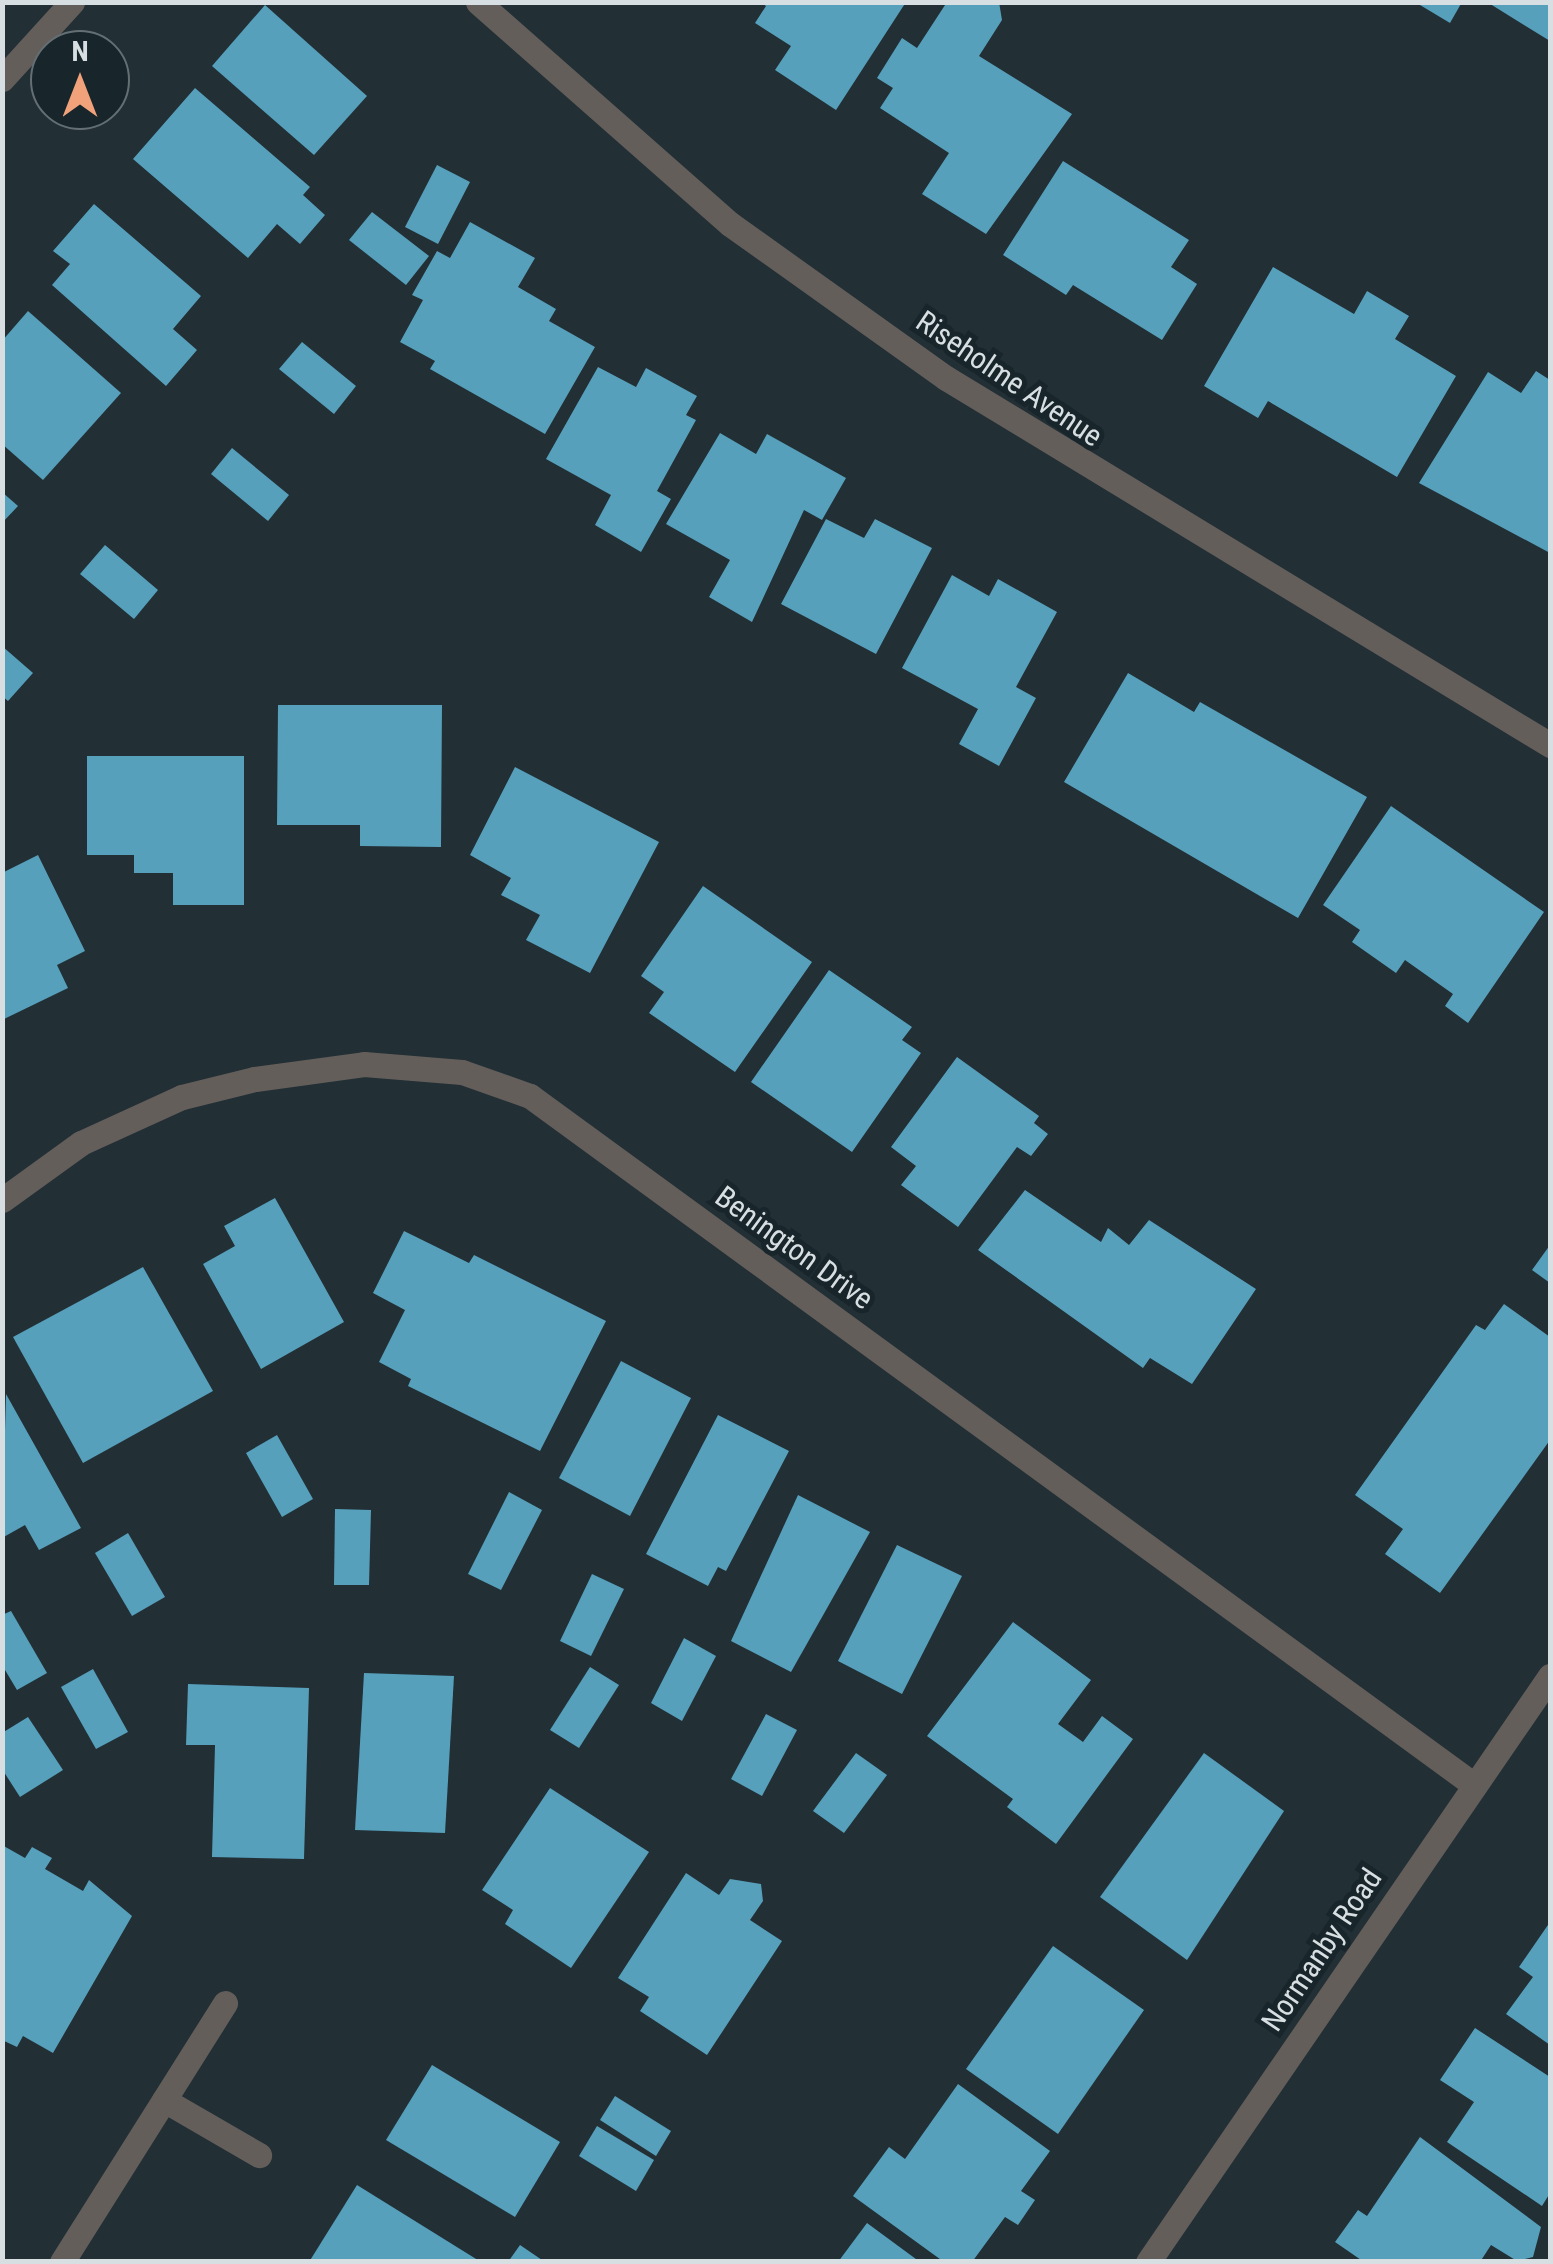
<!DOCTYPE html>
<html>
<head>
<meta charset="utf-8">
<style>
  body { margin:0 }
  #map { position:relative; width:1553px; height:2264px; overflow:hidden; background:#222f35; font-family:"Roboto Condensed",sans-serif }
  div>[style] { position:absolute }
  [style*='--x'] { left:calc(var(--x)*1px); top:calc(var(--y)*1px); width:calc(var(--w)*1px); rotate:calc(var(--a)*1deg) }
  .building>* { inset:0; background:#56a0bc }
  .minor>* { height:25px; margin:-12.5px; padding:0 12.5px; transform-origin:12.5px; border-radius:12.5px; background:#645e5b }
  span { translate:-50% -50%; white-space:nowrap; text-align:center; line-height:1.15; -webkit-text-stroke:10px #18252a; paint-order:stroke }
  .street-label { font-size:30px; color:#d7dfe3 }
  .frame { position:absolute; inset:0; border:5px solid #d7dfe3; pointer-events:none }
  .north { position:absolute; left:30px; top:30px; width:100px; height:100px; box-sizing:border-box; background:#18252a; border:2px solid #646f74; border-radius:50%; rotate:0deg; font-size:28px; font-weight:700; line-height:40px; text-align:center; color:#d7dfe3 }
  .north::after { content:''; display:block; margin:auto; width:35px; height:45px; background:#f1a27b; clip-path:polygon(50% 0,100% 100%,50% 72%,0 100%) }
</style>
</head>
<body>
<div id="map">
  <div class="building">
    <i style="clip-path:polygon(760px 2px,906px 2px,836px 110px,775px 70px,791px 46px,755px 23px,766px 6px)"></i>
    <i style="clip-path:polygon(947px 2px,999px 2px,1002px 20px,979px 56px,1072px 114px,986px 234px,922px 194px,949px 153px,880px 108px,893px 88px,877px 78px,902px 38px,917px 48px)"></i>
    <i style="clip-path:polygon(1415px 2px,1462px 2px,1450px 23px)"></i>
    <i style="clip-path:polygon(1487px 2px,1550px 2px,1550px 41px)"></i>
    <i style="clip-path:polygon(265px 5px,367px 96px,314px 155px,212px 66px)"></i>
    <i style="clip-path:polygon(195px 88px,310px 187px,303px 195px,325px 215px,300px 244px,277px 224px,248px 258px,133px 159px)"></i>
    <i style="clip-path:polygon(1063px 161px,1189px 240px,1171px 267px,1197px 284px,1162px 340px,1073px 285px,1066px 295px,1003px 255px)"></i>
    <i style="clip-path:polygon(437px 165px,470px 182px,438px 244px,405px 227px)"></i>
    <i style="clip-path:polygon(94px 204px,201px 296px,173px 329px,197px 350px,166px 386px,52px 285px,70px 264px,53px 251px)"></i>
    <i style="clip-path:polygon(372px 212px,429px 256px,406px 285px,349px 240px)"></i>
    <i style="clip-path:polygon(470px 222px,535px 258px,518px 287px,556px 309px,549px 321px,595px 347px,545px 434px,430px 369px,435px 361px,400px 342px,423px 300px,412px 295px,437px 251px,450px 258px)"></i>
    <i style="clip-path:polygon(1273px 267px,1354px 314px,1367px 291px,1409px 316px,1395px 339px,1456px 376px,1397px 477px,1268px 401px,1258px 418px,1204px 386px)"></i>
    <i style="clip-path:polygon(28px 311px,121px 393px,43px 480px,2px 444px,2px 341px)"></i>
    <i style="clip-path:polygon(302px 342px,356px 386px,334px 414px,279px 369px)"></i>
    <i style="clip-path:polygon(598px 367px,636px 387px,646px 368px,697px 396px,686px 415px,696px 420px,657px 491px,671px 499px,641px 552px,595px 525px,611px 495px,546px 459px)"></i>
    <i style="clip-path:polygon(1536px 371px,1550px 380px,1550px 553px,1419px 483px,1488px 372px,1521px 393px)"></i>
    <i style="clip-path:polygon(720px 433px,756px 454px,767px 434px,846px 478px,822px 520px,804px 510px,752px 622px,709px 597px,730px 560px,666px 524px)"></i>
    <i style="clip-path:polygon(232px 448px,289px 495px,268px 521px,211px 474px)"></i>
    <i style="clip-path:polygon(2px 492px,18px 506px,2px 523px)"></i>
    <i style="clip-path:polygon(826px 519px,864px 538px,875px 519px,932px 548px,876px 654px,781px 604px)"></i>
    <i style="clip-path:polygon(105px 545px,158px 590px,134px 619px,80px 574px)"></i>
    <i style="clip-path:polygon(952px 575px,989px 596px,998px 579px,1057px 612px,1016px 687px,1036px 698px,999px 766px,959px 744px,978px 709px,902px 668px)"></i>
    <i style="clip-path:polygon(2px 646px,33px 673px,8px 701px,2px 696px)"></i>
    <i style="clip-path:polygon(1128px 673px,1194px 712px,1200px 702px,1367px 797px,1298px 918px,1064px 782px)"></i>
    <i style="clip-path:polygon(278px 705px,442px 705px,441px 847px,360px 846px,360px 825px,277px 825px)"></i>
    <i style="clip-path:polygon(87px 756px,244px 756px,244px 905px,173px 905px,173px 873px,134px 873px,134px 855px,87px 855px)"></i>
    <i style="clip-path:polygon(515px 767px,659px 842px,590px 973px,526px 940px,540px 915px,501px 895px,511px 878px,470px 855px)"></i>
    <i style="clip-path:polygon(1391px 806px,1544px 912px,1468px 1023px,1445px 1006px,1453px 994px,1405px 960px,1396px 973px,1352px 942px,1360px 930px,1323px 905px)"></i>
    <i style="clip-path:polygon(38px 855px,85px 951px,57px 965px,68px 988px,2px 1020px,2px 873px)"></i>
    <i style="clip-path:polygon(703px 886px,812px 962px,735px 1072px,649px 1013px,664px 992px,641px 976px)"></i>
    <i style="clip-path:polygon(829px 970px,912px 1027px,902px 1040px,921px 1053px,852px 1152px,751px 1082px)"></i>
    <i style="clip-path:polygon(957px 1057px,1039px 1116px,1034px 1123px,1048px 1134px,1031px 1156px,1017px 1147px,958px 1227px,901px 1185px,916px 1166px,891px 1147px)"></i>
    <i style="clip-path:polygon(1025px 1190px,1101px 1242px,1108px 1228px,1129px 1245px,1149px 1220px,1256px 1289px,1192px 1384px,1150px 1358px,1143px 1368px,978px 1250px)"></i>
    <i style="clip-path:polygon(275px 1198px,344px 1322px,261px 1369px,203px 1264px,235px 1246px,224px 1226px)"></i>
    <i style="clip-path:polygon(404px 1231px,469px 1263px,474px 1255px,606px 1321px,540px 1451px,408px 1386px,411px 1379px,379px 1362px,405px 1310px,373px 1293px)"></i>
    <i style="clip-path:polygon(1550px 1245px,1550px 1283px,1532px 1270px)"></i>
    <i style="clip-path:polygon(143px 1267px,213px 1391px,83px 1463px,13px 1337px)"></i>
    <i style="clip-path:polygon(1504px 1304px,1550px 1337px,1550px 1440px,1440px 1593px,1385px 1554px,1403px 1529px,1355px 1495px,1476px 1325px,1485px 1330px)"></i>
    <i style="clip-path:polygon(621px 1361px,691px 1398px,630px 1516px,559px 1478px)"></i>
    <i style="clip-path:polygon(6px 1394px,81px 1528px,39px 1550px,25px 1525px,2px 1538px)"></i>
    <i style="clip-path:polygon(718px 1415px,789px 1451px,726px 1571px,718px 1567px,708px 1586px,646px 1554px)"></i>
    <i style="clip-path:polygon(277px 1435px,313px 1499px,282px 1517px,246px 1453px)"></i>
    <i style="clip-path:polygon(509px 1492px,542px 1510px,501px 1590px,468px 1574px)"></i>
    <i style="clip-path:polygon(798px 1495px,870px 1532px,791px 1672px,731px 1641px)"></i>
    <i style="clip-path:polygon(335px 1509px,371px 1510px,369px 1585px,334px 1585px)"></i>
    <i style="clip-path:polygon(128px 1533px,165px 1597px,132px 1616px,95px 1553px)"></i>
    <i style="clip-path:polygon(897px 1545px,962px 1576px,902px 1694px,838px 1661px)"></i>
    <i style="clip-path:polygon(592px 1574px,624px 1589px,591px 1656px,560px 1641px)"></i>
    <i style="clip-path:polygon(11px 1611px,47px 1673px,17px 1690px,2px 1665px,2px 1615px)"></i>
    <i style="clip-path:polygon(1013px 1622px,1091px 1680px,1058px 1724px,1083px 1742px,1102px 1716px,1133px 1739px,1056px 1844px,1007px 1807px,1013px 1799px,927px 1736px)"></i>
    <i style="clip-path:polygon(684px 1638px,716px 1656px,682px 1721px,651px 1703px)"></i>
    <i style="clip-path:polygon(590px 1667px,619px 1685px,579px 1748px,550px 1730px)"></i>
    <i style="clip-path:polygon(93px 1669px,128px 1732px,96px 1749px,61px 1687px)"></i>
    <i style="clip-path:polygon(364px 1673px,454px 1676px,445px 1833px,355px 1830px)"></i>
    <i style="clip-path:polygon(188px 1684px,309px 1688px,304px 1859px,212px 1857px,215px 1745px,186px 1745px)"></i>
    <i style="clip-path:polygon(766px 1714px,797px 1730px,762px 1796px,731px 1779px)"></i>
    <i style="clip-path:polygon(28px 1717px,63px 1770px,20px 1797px,2px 1769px,2px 1733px)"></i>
    <i style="clip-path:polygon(856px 1753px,887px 1775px,844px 1833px,813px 1811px)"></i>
    <i style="clip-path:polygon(1204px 1753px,1284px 1811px,1187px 1960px,1100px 1897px)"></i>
    <i style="clip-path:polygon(550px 1788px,649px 1852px,571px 1968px,505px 1924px,513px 1910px,482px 1890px)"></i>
    <i style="clip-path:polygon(2px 1845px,25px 1858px,32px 1847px,52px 1858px,45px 1869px,83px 1891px,89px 1880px,132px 1916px,53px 2053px,23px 2036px,17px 2047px,2px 2040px)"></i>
    <i style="clip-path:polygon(686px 1873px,719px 1895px,730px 1879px,761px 1884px,763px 1901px,750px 1920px,782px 1941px,707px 2055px,640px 2011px,649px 1997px,618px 1978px)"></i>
    <i style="clip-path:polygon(1550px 1922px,1550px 2045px,1506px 2014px,1533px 1977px,1519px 1967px)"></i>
    <i style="clip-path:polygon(1053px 1946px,1144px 2010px,1058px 2134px,966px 2069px)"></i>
    <i style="clip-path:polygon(1475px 2028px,1550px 2077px,1550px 2193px,1542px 2206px,1447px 2142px,1474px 2102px,1440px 2080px)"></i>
    <i style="clip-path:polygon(432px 2065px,560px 2142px,515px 2217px,386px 2140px)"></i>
    <i style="clip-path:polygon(958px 2084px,1050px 2151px,1021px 2191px,1035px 2200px,1018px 2225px,1005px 2217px,972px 2262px,944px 2262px,853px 2196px,889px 2147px,905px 2159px)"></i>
    <i style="clip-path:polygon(615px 2096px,671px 2131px,656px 2156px,600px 2120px)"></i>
    <i style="clip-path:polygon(597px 2126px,654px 2160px,636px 2191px,579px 2156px)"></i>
    <i style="clip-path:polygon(1420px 2137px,1541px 2227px,1533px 2257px,1517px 2261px,1491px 2245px,1480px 2262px,1364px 2262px,1335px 2242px,1358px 2210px,1367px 2216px)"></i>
    <i style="clip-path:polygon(357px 2185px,481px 2262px,309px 2262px)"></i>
    <i style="clip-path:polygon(867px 2223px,920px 2262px,838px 2262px)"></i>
    <i style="clip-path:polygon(520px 2245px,545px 2262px,508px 2262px)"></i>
  </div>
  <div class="minor">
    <i style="--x:478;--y:2;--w:336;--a:41.4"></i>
    <i style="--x:730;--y:224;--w:265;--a:35.5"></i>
    <i style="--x:946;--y:378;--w:707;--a:31.28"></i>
    <i style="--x:2;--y:79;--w:104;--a:-47.7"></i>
    <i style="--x:2;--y:1200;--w:97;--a:-35.8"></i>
    <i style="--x:81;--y:1143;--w:111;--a:-24.5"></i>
    <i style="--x:182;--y:1097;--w:75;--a:-13.9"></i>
    <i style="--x:255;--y:1079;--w:110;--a:-7.8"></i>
    <i style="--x:364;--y:1064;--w:98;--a:4.7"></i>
    <i style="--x:462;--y:1072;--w:72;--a:19.4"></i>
    <i style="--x:530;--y:1096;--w:1169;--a:36.12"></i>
    <i style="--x:164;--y:2100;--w:110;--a:30.1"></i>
    <i style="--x:62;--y:2262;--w:306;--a:-57.8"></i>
    <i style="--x:1148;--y:2262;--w:711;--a:-55.55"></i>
  </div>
  <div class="street-label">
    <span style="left:1009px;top:379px;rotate:34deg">Riseholme Avenue</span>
    <span style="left:794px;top:1248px;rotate:36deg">Benington Drive</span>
    <span style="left:1322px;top:1950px;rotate:-56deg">Normanby Road</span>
  </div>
  <div class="frame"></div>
  <div class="north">N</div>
</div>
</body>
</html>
